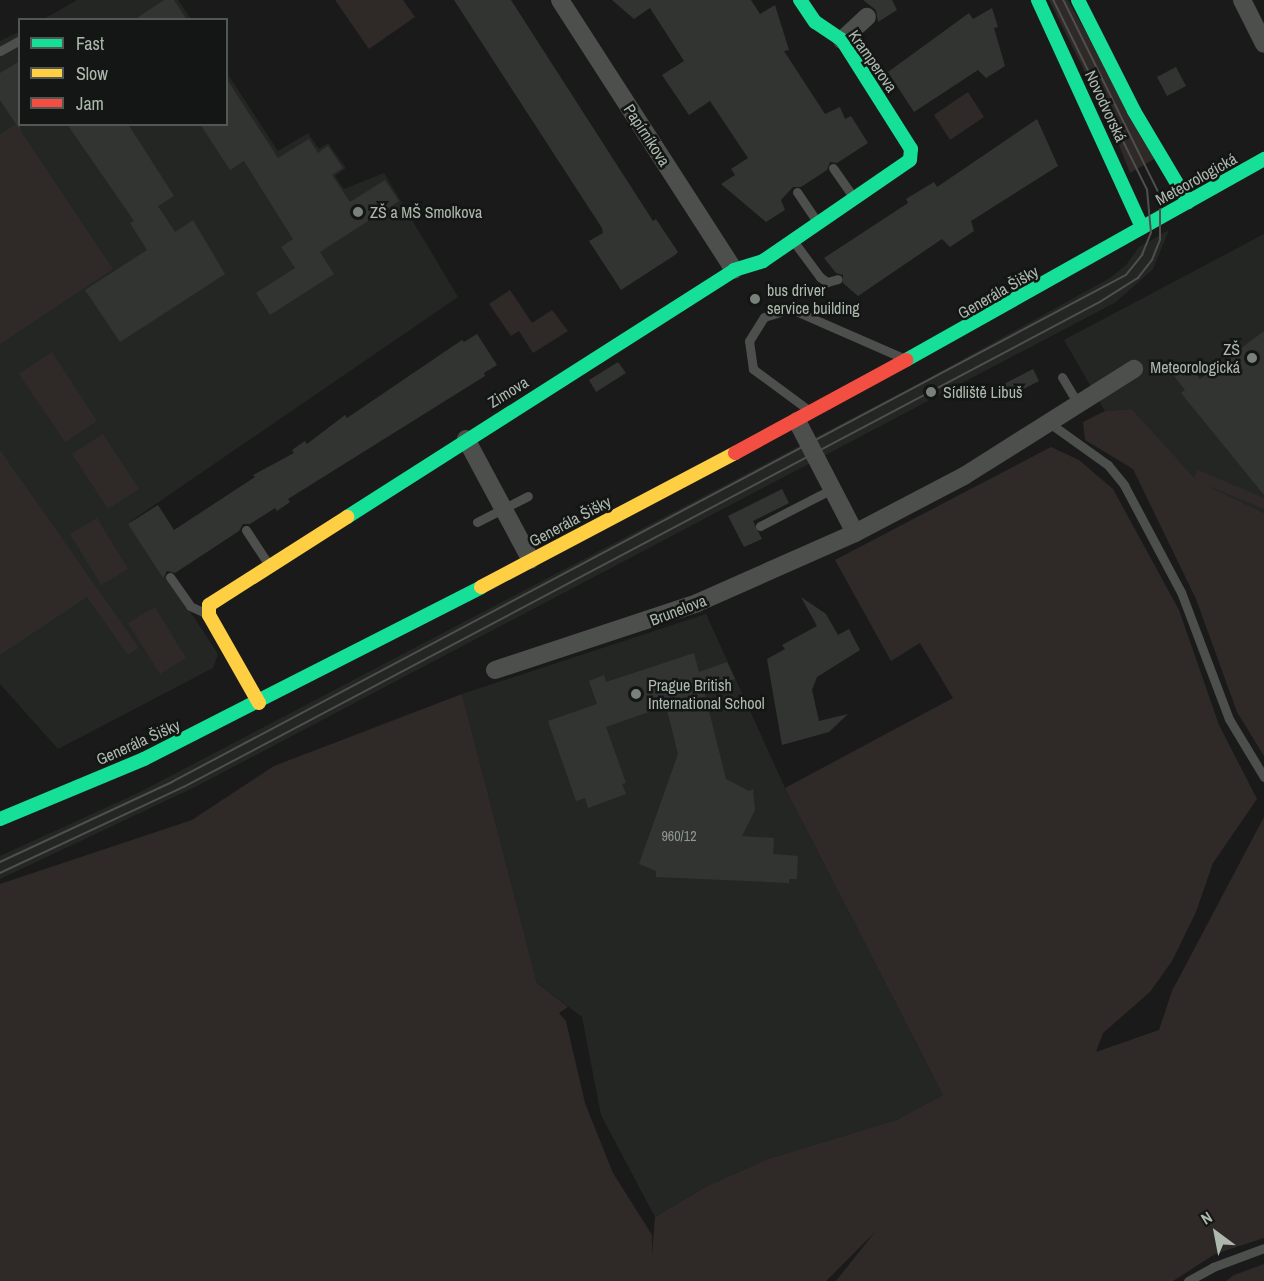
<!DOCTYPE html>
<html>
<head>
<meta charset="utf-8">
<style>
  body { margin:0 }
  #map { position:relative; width:1264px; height:1281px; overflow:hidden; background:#1a1a1a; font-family:"Archivo Narrow",sans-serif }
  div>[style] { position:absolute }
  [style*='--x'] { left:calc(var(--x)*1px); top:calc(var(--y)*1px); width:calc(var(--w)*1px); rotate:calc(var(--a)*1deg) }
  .built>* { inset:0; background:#242624 }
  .green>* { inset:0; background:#2f2a27 }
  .building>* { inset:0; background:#323432 }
  .lane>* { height:9px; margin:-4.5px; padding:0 4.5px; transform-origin:4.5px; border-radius:4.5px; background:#4c4f4c }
  .street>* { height:18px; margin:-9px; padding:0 9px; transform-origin:9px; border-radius:9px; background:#4c4f4c }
  .fast>* { height:14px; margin:-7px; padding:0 7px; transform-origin:7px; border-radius:7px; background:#16e098 }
  .slow>* { height:14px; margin:-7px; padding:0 7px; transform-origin:7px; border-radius:7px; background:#ffcf43 }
  .jam>* { height:14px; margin:-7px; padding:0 7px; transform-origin:7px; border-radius:7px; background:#f24e42 }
  .tram>* { height:1.5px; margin:-0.75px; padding:0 0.75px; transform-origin:0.75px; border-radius:0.75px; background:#4e504e }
  .dots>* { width:16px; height:16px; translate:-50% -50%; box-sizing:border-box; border:3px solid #141615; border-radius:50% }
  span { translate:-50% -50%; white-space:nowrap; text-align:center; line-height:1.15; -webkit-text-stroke:5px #141615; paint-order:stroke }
  .number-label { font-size:14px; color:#8e988e }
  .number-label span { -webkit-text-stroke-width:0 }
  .street-label { font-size:16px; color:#adb9ad }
  .poi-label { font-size:16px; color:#adb9ad }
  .left { translate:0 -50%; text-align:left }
  .right { translate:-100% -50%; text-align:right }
  .legend { position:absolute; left:18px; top:18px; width:210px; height:108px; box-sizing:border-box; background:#141615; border:2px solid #515752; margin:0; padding:8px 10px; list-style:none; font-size:18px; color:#adb9ad }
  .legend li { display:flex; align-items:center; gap:12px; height:30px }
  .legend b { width:30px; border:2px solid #515752 }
  .north { position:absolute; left:1186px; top:1203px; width:60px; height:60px; -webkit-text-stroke:4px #141615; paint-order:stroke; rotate:328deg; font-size:16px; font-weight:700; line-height:24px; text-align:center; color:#adb9ad }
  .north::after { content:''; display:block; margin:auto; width:21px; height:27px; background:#adb9ad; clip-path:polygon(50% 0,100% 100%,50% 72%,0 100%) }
</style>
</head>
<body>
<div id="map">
  <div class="built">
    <i style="clip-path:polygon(77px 0,178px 0,191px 19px,42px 20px)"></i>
    <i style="clip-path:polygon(19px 32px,20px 124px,226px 124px,227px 73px,278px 151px,308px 133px,319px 149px,328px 143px,346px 168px,335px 176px,344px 189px,384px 173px,458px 297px,131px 521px,218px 654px,213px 668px,58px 749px,0 684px,0 41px)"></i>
    <i style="clip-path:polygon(1169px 230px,1153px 269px,1116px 302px,195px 787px,0 879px,0 856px,140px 792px,927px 379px,1110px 278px,1126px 265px,1139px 247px)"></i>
    <i style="clip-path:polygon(1264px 234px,1264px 513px,1195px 480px,1132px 409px,1105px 411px,1064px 340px)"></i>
    <i style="clip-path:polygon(706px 614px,785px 788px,943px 1095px,896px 1120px,768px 1159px,707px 1186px,655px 1217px,601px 1115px,582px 1017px,537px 983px,462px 694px)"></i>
  </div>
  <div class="green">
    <i style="clip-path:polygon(335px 0,403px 0,415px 17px,369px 49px)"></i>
    <i style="clip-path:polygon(1049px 0,1068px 0,1156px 158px,1130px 173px,1109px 120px)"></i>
    <i style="clip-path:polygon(968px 92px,984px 117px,950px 140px,934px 115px)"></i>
    <i style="clip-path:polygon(16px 124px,113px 269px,0 344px,0 134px)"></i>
    <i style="clip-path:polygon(510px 290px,532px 323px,552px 310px,568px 331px,533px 353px,519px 331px,511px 336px,489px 304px)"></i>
    <i style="clip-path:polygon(52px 352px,97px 421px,65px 442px,19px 374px)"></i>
    <i style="clip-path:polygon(1132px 409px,1194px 478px,1198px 470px,1264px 498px,1264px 509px,1206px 485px,1264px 513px,1264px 756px,1237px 712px,1196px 599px,1133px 469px,1085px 440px,1083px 422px,1105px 411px)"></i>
    <i style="clip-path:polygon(103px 434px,139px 489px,108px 509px,72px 454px)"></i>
    <i style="clip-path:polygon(1051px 447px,1079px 460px,1113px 489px,1179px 610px,1219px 725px,1257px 799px,1213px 863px,1196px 912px,1172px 961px,1150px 992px,1103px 1033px,1096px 1052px,1159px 1030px,1172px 991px,1264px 817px,1264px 1238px,1215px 1254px,1173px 1281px,836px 1281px,875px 1232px,826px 1281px,0 1281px,0 884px,192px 820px,274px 766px,462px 694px,537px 983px,568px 1007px,559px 1013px,566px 1021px,585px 1103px,613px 1173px,652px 1235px,652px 1255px,655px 1217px,707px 1186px,768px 1159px,896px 1120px,943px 1095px,785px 788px,953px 698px,920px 643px,891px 661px,835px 560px)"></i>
    <i style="clip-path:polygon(0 450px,139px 648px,128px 655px,87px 597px,0 655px)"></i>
    <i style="clip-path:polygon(97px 518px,128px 569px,101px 585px,70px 534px)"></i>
    <i style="clip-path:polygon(155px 607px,186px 658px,160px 674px,128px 623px)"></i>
    <i style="clip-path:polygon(1264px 1264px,1264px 1281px,1226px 1281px,1234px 1275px)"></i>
  </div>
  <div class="building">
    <i style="clip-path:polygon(164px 0,174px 0,187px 20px,134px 20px)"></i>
    <i style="clip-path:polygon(454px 0,511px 0,653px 221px,656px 219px,678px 252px,675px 255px,621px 290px,589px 241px,603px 233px,602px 228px)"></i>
    <i style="clip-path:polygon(612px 0,751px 0,760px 14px,775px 5px,789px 50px,784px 51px,825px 114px,840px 107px,845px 119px,851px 116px,868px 143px,837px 163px,830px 162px,827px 170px,801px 187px,793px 187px,781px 200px,785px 210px,766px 222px,721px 184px,735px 175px,731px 169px,748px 158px,710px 101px,689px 115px,662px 75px,684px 61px,650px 8px,634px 19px)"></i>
    <i style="clip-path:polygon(863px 0,892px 0,897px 10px,878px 22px,876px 10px)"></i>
    <i style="clip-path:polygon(992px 8px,998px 27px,994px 28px,1005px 66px,986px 78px,978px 70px,914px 112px,888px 72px,969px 13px,973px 19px)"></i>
    <i style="clip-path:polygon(20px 61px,20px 130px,0 100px,0 73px)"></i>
    <i style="clip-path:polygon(1176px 67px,1186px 86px,1167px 96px,1157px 77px)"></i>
    <i style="clip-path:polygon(226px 78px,278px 158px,309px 139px,318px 153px,328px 146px,343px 168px,332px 175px,350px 202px,385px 180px,399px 201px,320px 252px,334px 274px,270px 315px,256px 293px,295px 268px,281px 247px,293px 239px,244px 161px,230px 170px,200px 124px,226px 124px)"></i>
    <i style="clip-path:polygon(1037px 119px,1058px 166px,971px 221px,974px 231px,950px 247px,942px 239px,858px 296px,843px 283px,843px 275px,836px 273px,824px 258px,908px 203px,906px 199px,934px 182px,937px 187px)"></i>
    <i style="clip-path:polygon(67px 124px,128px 124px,174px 196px,158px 206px,175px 232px,193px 220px,225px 274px,120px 342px,85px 290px,147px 250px,130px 223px,134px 221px)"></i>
    <i style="clip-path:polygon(1264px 331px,1264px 495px,1181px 393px,1185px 390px,1174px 376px,1189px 364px,1200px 379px)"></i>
    <i style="clip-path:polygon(477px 334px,497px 365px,484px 373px,485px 376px,288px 499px,290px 502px,277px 511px,275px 508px,250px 524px,243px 524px,239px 531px,175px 573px,167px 571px,163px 578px,128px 524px,158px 505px,174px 530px,255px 477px,253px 475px,294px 453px,292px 450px,305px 441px,307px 444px,345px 415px,347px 418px,462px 340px,464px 342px)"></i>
    <i style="clip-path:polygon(618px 362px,626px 373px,596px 392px,589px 380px)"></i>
    <i style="clip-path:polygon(1033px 369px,1039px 381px,1008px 397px,1002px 385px)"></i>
    <i style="clip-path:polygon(782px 489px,789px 503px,753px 521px,762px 539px,744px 547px,728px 516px)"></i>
    <i style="clip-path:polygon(801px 597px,826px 614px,838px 635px,849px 629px,860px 650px,817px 677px,812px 690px,819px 721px,848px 714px,829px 732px,782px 745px,767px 659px,785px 649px,782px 645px,817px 626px)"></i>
    <i style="clip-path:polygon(694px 653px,699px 672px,727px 662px,735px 679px,703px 687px,726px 779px,749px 791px,753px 789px,755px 810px,742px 836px,774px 838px,773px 854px,798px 856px,797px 879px,789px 879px,789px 883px,656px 877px,656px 871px,639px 864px,678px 754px,666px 706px,606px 727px,626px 783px,622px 784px,626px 794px,588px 808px,585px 798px,576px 801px,548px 721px,597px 704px,589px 681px,604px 675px,606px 682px)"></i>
  </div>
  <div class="lane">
    <i style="--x:0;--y:51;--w:23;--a:-29"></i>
    <i style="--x:833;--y:168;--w:35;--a:55"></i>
    <i style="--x:797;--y:192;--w:36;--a:56"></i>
    <i style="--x:794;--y:242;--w:44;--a:53.4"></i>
    <i style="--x:820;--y:277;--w:9;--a:36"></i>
    <i style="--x:827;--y:282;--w:11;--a:-15"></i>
    <i style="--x:1062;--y:377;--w:31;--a:59"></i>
    <i style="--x:810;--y:411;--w:71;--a:-143.6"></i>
    <i style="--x:753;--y:369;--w:28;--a:-98"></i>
    <i style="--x:749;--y:341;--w:28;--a:-58"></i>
    <i style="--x:764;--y:317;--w:28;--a:-17"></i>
    <i style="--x:791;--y:309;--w:122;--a:23.6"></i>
    <i style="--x:1048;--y:422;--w:74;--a:35.6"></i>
    <i style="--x:1108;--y:465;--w:26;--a:51"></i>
    <i style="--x:1124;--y:485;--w:121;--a:62"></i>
    <i style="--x:1181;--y:592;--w:136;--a:69.3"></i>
    <i style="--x:1229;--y:719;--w:68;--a:58.9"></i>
    <i style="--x:477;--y:522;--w:57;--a:-27"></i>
    <i style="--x:760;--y:526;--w:81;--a:-27.2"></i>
    <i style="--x:246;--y:530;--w:42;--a:56.7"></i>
    <i style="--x:170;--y:577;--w:35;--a:55"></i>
    <i style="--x:190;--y:606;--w:19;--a:25"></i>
    <i style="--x:1188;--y:1281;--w:29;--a:-29"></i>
    <i style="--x:1213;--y:1267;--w:54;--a:-20.4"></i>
  </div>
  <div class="street">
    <i style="--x:560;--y:0;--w:321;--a:57.2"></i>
    <i style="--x:1242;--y:0;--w:49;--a:63.4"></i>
    <i style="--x:842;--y:40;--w:34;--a:-43"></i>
    <i style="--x:797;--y:421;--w:126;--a:62.6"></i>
    <i style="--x:466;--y:439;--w:137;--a:61.8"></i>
    <i style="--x:495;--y:670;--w:213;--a:-18.3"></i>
    <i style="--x:697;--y:603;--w:173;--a:-23.9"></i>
    <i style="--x:855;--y:533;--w:123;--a:-27.6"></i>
    <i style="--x:964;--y:476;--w:201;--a:-32.2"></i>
  </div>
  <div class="fast">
    <i style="--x:1038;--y:0;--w:250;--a:65.4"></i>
    <i style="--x:1078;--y:0;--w:124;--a:63.2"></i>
    <i style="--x:1134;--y:111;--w:106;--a:59.3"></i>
    <i style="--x:906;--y:360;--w:411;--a:-29.3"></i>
    <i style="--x:347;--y:517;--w:459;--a:-32.5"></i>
    <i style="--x:734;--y:270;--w:30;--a:-17"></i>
    <i style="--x:763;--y:261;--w:178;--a:-34.5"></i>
    <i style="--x:910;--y:160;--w:11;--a:-85"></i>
    <i style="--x:911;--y:149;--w:129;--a:-122.3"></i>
    <i style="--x:842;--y:40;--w:32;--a:-146"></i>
    <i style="--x:815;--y:22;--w:27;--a:-124"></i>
    <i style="--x:0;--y:819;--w:156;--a:-22.6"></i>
    <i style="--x:144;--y:759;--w:378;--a:-27"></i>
  </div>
  <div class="slow">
    <i style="--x:481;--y:587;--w:287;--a:-27.8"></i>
    <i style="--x:259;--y:703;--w:101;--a:-119.6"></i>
    <i style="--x:209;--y:615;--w:10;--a:-90"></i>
    <i style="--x:209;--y:605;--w:164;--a:-32.5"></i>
  </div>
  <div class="jam">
    <i style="--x:735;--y:453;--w:195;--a:-28.5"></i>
  </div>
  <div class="tram">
    <i style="--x:0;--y:862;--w:190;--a:-24.9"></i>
    <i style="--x:172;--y:782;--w:1080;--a:-27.99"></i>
    <i style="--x:1126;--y:275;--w:26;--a:-51"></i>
    <i style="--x:1142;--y:255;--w:24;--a:-68"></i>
    <i style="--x:1151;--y:233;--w:43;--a:-95.3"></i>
    <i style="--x:1147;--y:190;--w:212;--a:-116.3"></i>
    <i style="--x:0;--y:873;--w:203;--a:-25.1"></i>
    <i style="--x:184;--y:787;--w:1036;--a:-27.9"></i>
    <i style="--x:1100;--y:302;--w:45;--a:-32.3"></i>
    <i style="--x:1138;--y:278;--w:23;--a:-52"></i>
    <i style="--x:1152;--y:260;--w:22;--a:-68"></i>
    <i style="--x:1160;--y:240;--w:44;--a:-90"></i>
    <i style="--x:1160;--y:196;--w:219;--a:-116.3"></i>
  </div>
  <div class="dots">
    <i style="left:358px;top:212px;background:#7a817a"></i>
    <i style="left:755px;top:299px;background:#7a817a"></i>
    <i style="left:1252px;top:358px;background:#7a817a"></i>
    <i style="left:931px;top:392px;background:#7a817a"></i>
    <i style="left:636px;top:694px;background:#7a817a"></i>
  </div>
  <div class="number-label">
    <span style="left:679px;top:836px">960/12</span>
  </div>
  <div class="street-label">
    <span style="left:873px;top:61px;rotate:55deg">Kramperova</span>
    <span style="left:1106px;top:106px;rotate:65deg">Novodvorská</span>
    <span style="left:647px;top:135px;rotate:57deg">Papírníkova</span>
    <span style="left:1196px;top:179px;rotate:-29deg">Meteorologická</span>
    <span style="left:998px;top:292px;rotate:-30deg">Generála Šišky</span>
    <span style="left:508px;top:392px;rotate:-32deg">Zimova</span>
    <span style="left:570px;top:521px;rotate:-28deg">Generála Šišky</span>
    <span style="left:678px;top:610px;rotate:-21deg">Brunelova</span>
    <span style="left:138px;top:742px;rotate:-24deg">Generála Šišky</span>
  </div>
  <div class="poi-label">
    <span class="left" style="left:370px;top:212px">ZŠ a MŠ Smolkova</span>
    <span class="left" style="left:767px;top:299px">bus driver<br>service building</span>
    <span class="right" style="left:1240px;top:358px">ZŠ<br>Meteorologická</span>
    <span class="left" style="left:943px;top:392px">Sídliště Libuš</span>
    <span class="left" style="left:648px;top:694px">Prague British<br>International School</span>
  </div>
  <ul class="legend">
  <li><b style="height:8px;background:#16e098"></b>Fast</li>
  <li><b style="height:8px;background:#ffcf43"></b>Slow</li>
  <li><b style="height:8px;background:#f24e42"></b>Jam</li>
  </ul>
  <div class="north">N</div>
</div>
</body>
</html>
